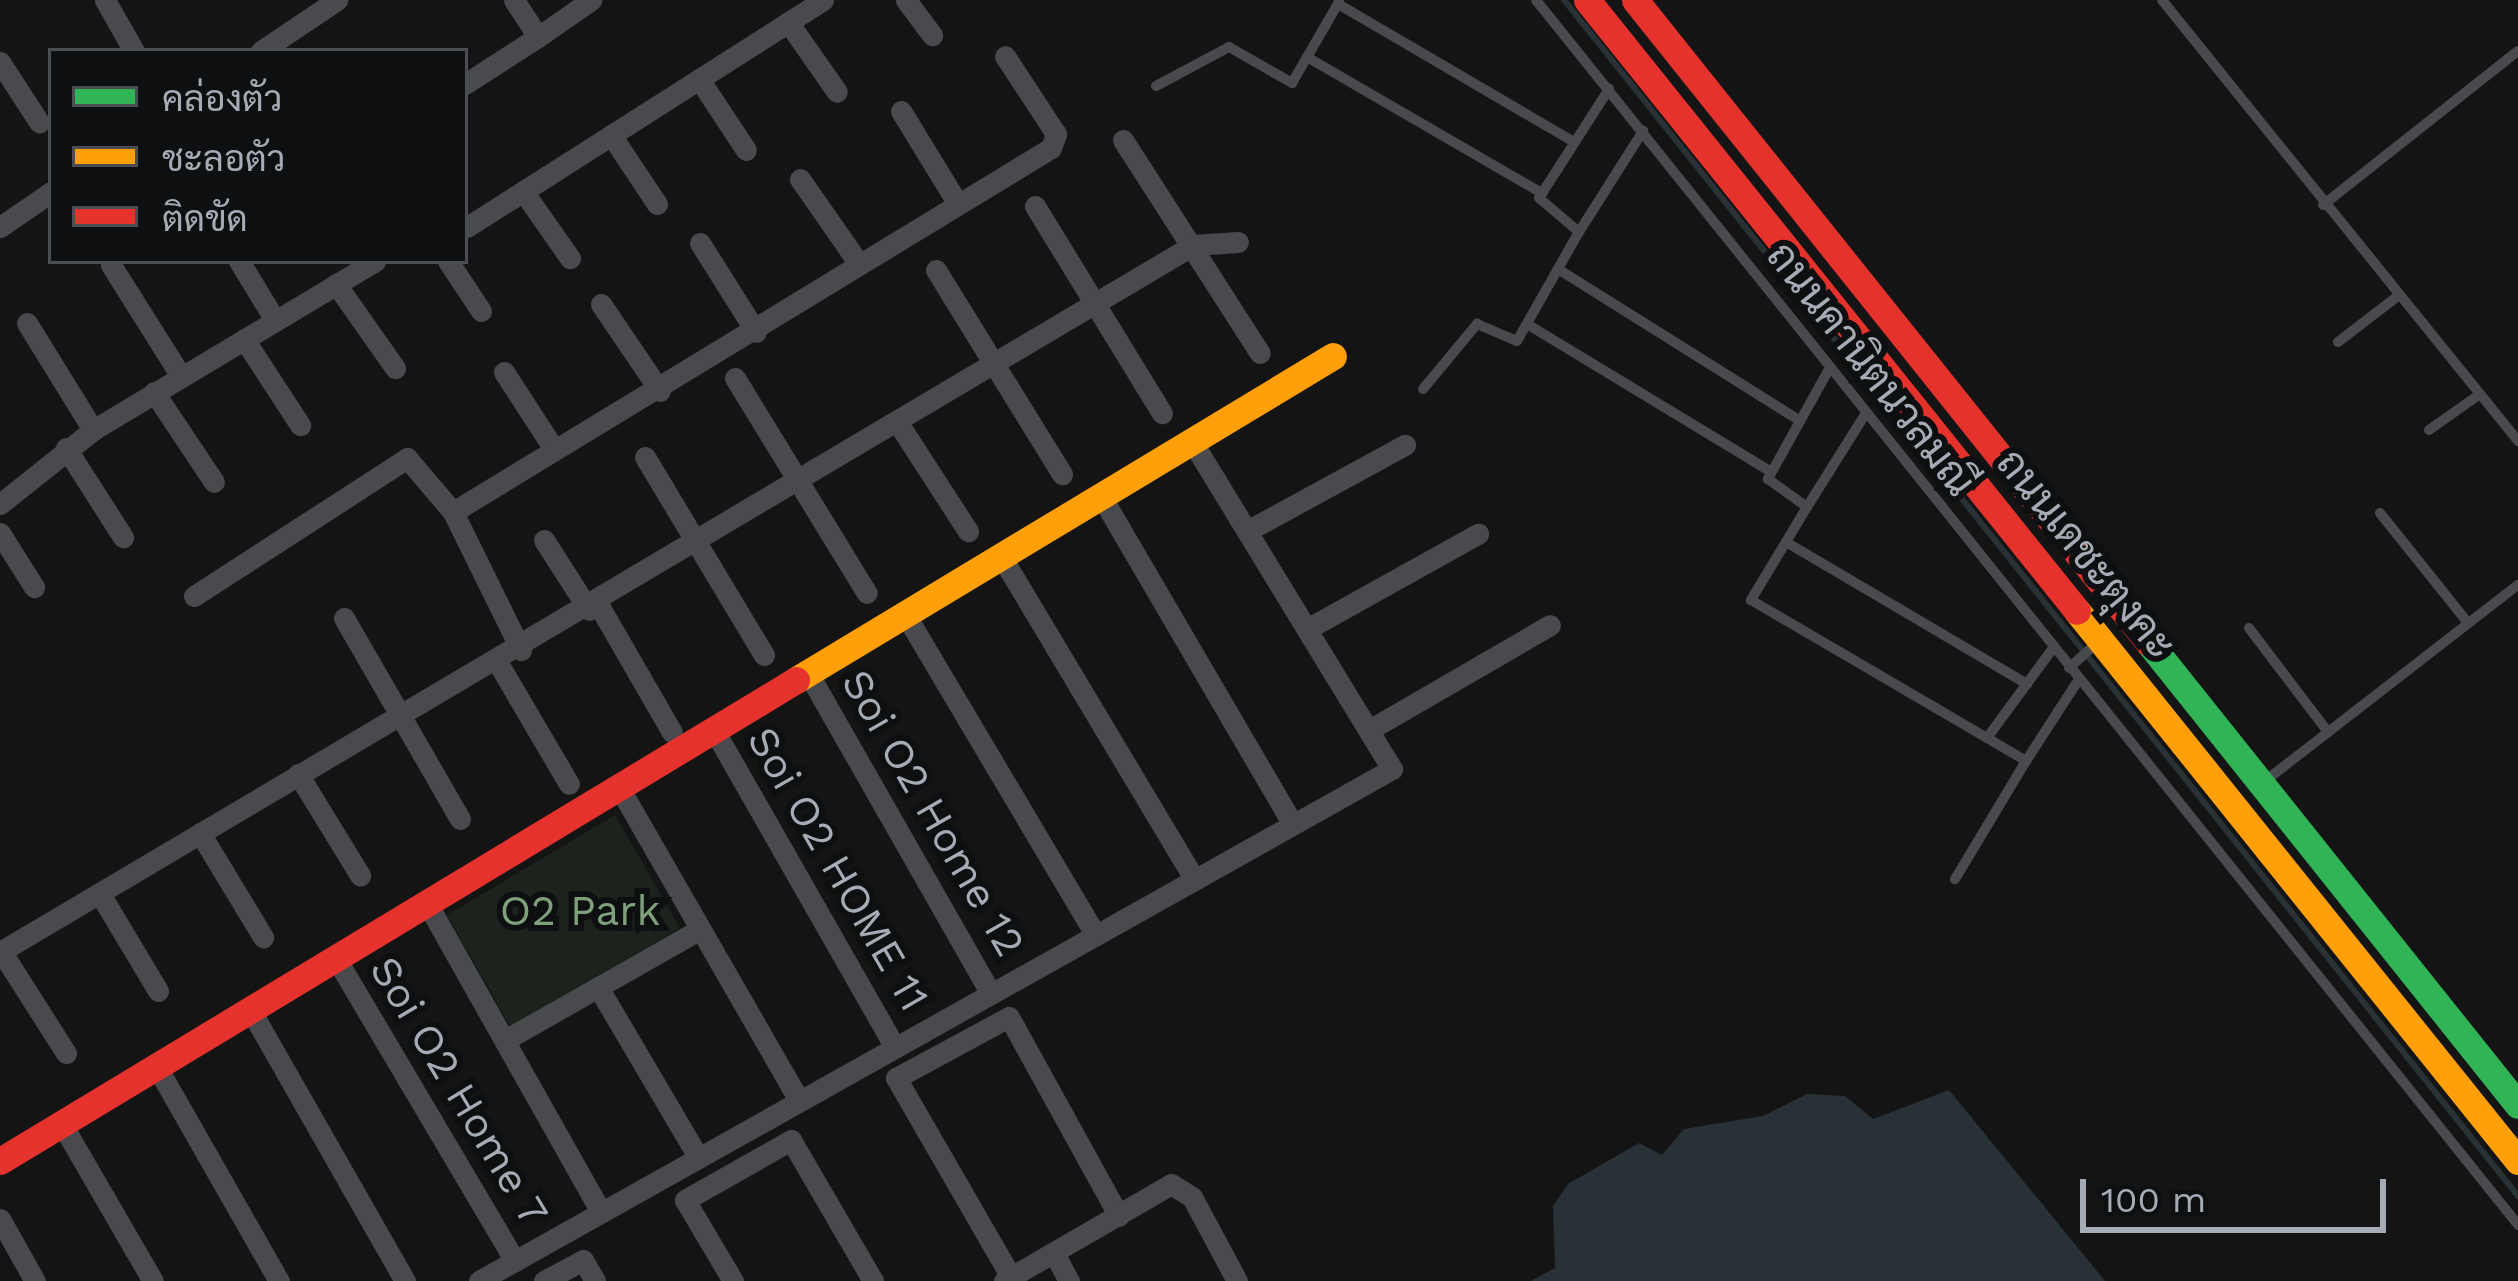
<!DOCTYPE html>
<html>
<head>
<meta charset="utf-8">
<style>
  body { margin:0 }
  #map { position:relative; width:2518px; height:1281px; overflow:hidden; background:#141414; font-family:"Work Sans",Sarabun,sans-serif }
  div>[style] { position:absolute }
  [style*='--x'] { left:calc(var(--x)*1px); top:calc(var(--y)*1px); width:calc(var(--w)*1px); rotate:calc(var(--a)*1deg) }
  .green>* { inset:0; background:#1c231d }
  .water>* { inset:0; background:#273136 }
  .stream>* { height:6px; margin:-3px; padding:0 3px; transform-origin:3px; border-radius:3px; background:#273136 }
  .lane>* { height:10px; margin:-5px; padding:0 5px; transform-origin:5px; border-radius:5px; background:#484a4d }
  .street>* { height:21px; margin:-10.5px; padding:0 10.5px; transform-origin:10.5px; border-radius:10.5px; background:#484a4d }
  .fast>* { height:27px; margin:-13.5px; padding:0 13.5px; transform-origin:13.5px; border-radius:13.5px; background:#30b455 }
  .slow>* { height:27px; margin:-13.5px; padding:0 13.5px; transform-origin:13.5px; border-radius:13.5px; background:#ff9f0a }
  .jam>* { height:27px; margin:-13.5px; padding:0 13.5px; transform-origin:13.5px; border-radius:13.5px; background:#e5322d }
  span { translate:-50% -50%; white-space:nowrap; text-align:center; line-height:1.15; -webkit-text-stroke:12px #0e0f10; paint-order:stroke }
  .street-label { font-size:42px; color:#a5acb6 }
  .park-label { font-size:42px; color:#7ea17b }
  .legend { position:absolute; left:48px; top:48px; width:420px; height:216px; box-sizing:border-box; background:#0e0f10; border:3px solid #4a4e52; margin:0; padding:15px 21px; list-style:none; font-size:36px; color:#a5acb6 }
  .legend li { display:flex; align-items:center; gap:24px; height:60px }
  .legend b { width:60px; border:3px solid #4a4e52 }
  .scale { position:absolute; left:2080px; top:1179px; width:306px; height:54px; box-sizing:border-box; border:6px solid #a5acb6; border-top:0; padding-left:15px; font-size:36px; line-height:42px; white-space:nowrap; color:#a5acb6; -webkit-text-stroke:9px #0e0f10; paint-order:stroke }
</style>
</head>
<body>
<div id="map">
  <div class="green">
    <i style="clip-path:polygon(615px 815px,680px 928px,510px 1026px,447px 915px)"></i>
  </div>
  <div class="water">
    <i style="clip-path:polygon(1949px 1090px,2105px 1281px,1531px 1281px,1555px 1268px,1553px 1206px,1568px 1184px,1639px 1143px,1662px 1155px,1684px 1129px,1763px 1116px,1807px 1094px,1845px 1096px,1873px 1119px)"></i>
  </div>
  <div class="stream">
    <i style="--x:1564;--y:0;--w:1530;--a:51.42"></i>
  </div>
  <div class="lane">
    <i style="--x:1536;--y:0;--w:1570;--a:51.28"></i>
    <i style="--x:2162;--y:0;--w:567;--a:51.09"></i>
    <i style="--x:1338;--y:4;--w:273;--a:30.3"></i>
    <i style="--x:1307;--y:57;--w:272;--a:30.1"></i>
    <i style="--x:1156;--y:86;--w:83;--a:-28.1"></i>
    <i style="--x:1229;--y:47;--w:73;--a:29.7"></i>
    <i style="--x:1292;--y:83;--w:94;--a:-59.9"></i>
    <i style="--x:2323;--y:205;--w:248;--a:-38.3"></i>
    <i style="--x:1579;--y:232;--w:120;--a:-57.6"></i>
    <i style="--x:1558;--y:269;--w:286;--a:32.1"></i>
    <i style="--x:1527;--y:324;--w:284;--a:31.2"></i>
    <i style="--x:2338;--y:342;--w:76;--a:-37.5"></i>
    <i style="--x:1828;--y:371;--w:124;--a:119.1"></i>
    <i style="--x:1768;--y:479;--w:48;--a:35.7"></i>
    <i style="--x:1807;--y:507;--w:107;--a:-57.9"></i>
    <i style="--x:1423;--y:389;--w:85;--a:-50.3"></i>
    <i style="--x:1477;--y:324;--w:43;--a:23"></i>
    <i style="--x:1517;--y:341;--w:125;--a:-60.4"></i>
    <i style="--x:1579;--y:232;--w:52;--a:-139.6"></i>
    <i style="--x:1539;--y:198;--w:130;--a:-57.3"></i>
    <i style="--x:2429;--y:430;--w:62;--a:-35.2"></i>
    <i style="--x:1807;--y:507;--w:109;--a:121.1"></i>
    <i style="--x:1751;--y:600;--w:319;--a:30.3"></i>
    <i style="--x:2026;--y:761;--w:138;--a:121"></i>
    <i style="--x:2380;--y:513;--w:141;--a:51.3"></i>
    <i style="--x:1786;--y:542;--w:280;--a:30.5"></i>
    <i style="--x:2249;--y:628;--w:131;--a:52.8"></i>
    <i style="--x:2069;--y:668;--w:39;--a:-42"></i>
    <i style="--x:1987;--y:738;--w:112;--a:-53.7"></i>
    <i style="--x:2026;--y:761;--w:98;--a:-57.1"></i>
    <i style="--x:2265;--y:781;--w:320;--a:-37.8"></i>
  </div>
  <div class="street">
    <i style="--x:105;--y:0;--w:59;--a:60.4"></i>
    <i style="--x:514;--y:0;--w:44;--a:57"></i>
    <i style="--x:538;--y:37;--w:65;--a:-34.9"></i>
    <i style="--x:906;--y:0;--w:44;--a:53.4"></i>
    <i style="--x:788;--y:22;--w:85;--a:55"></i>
    <i style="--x:261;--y:51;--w:92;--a:-33.9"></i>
    <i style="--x:0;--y:62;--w:72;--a:57"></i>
    <i style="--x:699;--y:79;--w:85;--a:56.5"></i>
    <i style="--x:465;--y:84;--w:87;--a:-32.8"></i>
    <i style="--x:901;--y:111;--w:109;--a:58.5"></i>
    <i style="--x:611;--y:135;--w:83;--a:56.3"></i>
    <i style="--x:1123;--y:140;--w:253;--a:57.3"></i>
    <i style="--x:800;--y:179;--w:103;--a:55.2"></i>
    <i style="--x:523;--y:191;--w:82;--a:55"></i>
    <i style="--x:1035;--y:206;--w:243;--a:58.5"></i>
    <i style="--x:0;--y:227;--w:62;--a:-34.5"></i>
    <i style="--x:467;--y:227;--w:422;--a:-32.5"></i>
    <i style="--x:700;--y:243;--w:105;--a:57.8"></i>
    <i style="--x:239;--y:261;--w:69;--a:58.6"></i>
    <i style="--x:448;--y:261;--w:60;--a:56.6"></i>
    <i style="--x:111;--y:265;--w:131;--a:57.8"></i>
    <i style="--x:936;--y:270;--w:240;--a:58.3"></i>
    <i style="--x:336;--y:284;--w:103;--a:54.9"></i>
    <i style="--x:601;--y:304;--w:105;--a:55.9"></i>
    <i style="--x:27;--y:323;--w:126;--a:58.3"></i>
    <i style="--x:244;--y:339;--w:103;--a:56.9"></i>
    <i style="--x:504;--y:372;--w:92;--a:57"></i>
    <i style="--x:735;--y:378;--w:252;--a:58.5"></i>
    <i style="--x:154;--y:392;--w:108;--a:56.3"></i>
    <i style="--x:898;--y:423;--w:129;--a:57.1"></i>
    <i style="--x:66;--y:448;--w:106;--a:57.4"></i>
    <i style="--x:645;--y:457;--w:231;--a:59"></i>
    <i style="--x:1101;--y:496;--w:380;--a:59.7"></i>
    <i style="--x:0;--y:504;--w:119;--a:-38.5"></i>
    <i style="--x:93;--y:430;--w:329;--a:-30.9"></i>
    <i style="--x:453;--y:512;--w:700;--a:-31.33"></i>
    <i style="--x:1051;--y:148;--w:15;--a:-70"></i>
    <i style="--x:1056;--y:134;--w:93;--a:-123.2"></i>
    <i style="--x:1247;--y:531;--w:180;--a:-28.6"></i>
    <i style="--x:0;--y:533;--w:64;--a:57.8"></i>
    <i style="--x:544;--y:540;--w:83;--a:57.3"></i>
    <i style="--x:1001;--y:556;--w:376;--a:59.1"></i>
    <i style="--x:194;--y:596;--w:254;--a:-32.9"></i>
    <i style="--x:407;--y:458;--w:71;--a:49.6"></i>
    <i style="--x:453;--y:512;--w:154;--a:63.8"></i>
    <i style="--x:598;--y:604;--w:148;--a:60"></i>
    <i style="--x:905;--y:614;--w:372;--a:59.3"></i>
    <i style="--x:344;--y:618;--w:232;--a:60"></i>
    <i style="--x:1307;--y:629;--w:196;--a:-29.1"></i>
    <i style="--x:498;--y:663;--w:140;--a:59.6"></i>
    <i style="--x:808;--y:673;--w:367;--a:60.3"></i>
    <i style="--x:714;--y:730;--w:364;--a:60.3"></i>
    <i style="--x:1369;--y:730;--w:209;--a:-30.1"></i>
    <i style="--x:298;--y:774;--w:119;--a:58.5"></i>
    <i style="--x:620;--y:789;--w:359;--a:60.1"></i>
    <i style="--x:200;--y:833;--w:122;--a:58.8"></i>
    <i style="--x:100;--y:894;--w:113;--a:59.1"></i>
    <i style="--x:428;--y:905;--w:352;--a:60.6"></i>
    <i style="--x:1;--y:951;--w:121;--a:57.5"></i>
    <i style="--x:0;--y:952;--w:1387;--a:-30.65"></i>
    <i style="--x:1193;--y:245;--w:45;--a:-3.8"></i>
    <i style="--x:337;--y:960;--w:350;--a:59.4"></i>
    <i style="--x:598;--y:987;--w:197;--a:59.5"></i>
    <i style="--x:251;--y:1011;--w:311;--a:60.3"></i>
    <i style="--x:505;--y:1040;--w:224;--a:-29.6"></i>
    <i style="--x:158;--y:1069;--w:244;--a:60.3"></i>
    <i style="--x:63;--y:1126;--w:179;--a:59.9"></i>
    <i style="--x:0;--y:1219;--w:71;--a:60.6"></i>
    <i style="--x:1054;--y:1253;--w:32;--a:62"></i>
    <i style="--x:1011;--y:1277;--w:230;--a:-120"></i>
    <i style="--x:896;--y:1078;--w:128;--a:-28.4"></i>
    <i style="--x:1009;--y:1017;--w:227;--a:61.1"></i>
    <i style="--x:479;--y:1281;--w:1047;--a:-29.28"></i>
    <i style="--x:1392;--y:769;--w:384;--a:-121.4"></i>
    <i style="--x:544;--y:1281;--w:44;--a:-28.3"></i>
    <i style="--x:583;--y:1260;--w:24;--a:60"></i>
    <i style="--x:733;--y:1281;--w:94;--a:-120.7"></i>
    <i style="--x:685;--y:1200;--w:122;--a:-29.5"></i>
    <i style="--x:791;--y:1140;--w:163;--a:59.8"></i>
    <i style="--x:1004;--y:1281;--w:193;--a:-30.1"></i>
    <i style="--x:1171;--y:1184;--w:25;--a:32"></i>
    <i style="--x:1192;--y:1197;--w:95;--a:61.8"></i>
  </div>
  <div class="fast">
    <i style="--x:2149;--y:643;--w:591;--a:51.39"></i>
  </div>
  <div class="slow">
    <i style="--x:2077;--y:611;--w:705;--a:51.28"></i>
    <i style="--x:796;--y:680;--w:627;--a:-31.1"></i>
  </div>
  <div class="jam">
    <i style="--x:1587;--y:0;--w:783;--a:51.27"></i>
    <i style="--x:1635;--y:0;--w:823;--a:51.36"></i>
    <i style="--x:0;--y:1161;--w:930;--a:-31.14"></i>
  </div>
  <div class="street-label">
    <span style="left:1871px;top:369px;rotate:52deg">ถนนคานิตนวลมณี</span>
    <span style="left:2086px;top:554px;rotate:51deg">ถนนเดชะตุงคะ</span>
    <span style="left:933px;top:813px;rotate:60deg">Soi O2 Home 12</span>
    <span style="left:838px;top:869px;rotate:60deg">Soi O2 HOME 11</span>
    <span style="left:459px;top:1091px;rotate:59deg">Soi O2 Home 7</span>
  </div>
  <div class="park-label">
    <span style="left:580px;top:911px">O2 Park</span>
  </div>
  <ul class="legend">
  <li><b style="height:15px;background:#30b455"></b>คล่องตัว</li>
  <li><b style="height:15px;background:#ff9f0a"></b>ชะลอตัว</li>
  <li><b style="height:15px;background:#e5322d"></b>ติดขัด</li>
  </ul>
  <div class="scale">100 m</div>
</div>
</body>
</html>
